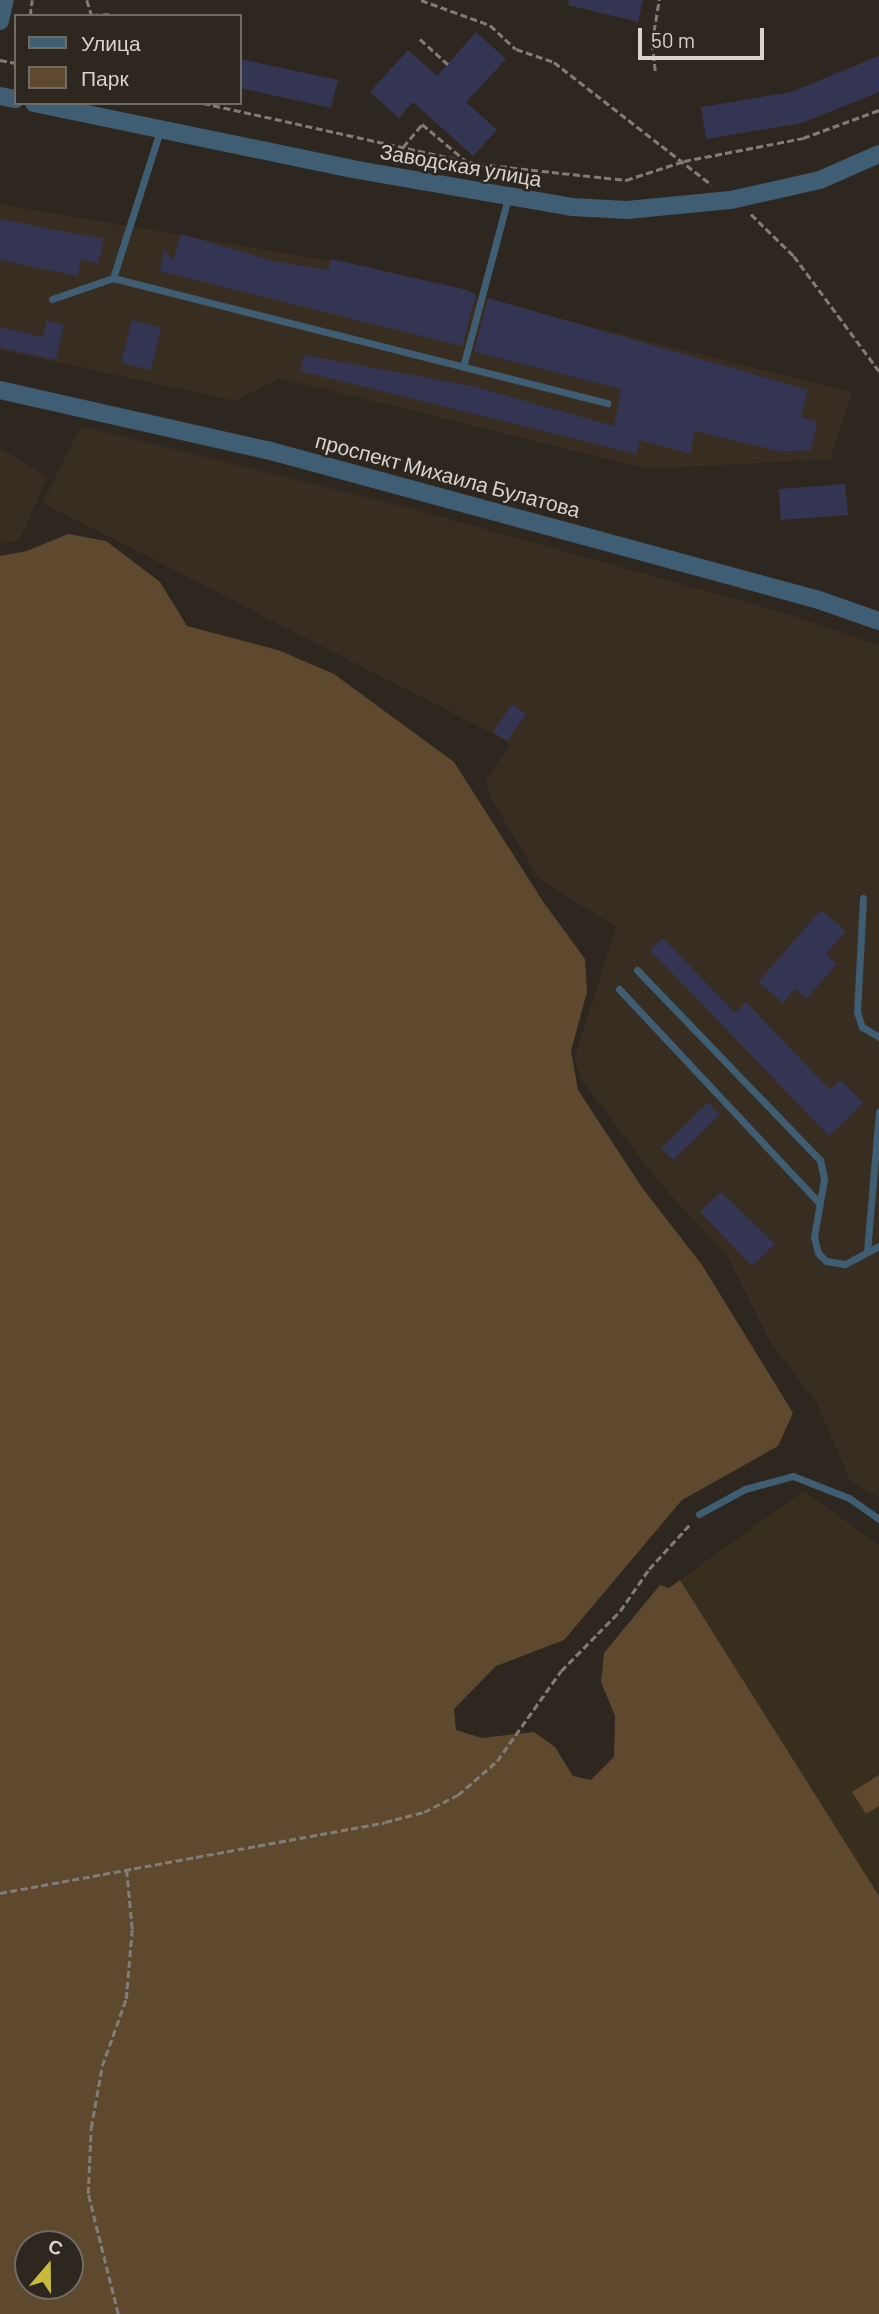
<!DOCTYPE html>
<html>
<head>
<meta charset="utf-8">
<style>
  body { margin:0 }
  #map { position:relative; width:879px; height:2314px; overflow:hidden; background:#2e2720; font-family:Barlow,sans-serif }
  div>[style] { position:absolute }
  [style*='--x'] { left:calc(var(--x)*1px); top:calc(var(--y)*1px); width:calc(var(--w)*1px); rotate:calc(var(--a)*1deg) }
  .commercial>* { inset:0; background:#382e1e }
  .built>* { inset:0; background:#372d20 }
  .green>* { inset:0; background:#5e492f }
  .building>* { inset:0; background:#343552 }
  .path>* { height:2.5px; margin-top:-1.25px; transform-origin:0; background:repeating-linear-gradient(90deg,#827c76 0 7px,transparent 0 10.5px) }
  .service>* { height:7px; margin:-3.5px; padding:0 3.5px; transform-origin:3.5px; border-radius:3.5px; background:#3f5d73 }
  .tertiary>* { height:18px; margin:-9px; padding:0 9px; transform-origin:9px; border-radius:9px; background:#3f5d73 }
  span { translate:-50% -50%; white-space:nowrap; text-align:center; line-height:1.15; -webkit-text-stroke:5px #2e2720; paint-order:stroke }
  .street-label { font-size:21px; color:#d6d2cd }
  .legend { position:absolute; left:14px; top:14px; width:228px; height:91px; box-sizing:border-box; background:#2e2720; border:2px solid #716b65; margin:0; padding:9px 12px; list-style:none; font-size:21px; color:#d6d2cd }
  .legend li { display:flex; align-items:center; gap:14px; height:35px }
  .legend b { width:35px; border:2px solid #716b65 }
  .north { position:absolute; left:14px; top:2230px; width:70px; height:70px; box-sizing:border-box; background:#2e2720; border:2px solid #716b65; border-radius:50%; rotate:20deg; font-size:19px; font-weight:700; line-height:28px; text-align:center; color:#d6d2cd }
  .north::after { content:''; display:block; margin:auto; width:24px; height:32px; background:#c8bb3b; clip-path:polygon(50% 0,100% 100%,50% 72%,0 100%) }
  .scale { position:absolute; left:638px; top:28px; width:126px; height:32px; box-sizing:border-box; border:4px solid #d6d2cd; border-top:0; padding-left:9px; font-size:21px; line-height:24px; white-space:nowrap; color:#d6d2cd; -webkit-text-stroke:5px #2e2720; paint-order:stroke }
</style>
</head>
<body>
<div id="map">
  <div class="commercial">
    <i style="clip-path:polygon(803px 1491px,879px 1545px,879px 1896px,680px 1580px)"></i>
  </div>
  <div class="built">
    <i style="clip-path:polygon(0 204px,330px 261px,852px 392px,830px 459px,648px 469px,279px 378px,236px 401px,0 350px)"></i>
    <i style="clip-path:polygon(81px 426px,417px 510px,788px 614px,879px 645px,879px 1496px,851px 1482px,817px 1404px,771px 1343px,728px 1257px,656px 1179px,582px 1080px,574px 1060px,616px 927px,539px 879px,490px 796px,486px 779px,509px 746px,507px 741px,43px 503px)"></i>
    <i style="clip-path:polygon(0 448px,48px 477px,19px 540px,0 544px)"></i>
  </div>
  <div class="green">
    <i style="clip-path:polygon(evenodd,68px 534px,106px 541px,160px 582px,187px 626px,278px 650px,334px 674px,454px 762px,544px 903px,585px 959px,587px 992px,571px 1051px,578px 1090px,643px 1189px,702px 1265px,793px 1413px,778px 1446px,682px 1500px,564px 1640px,496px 1666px,454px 1709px,456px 1730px,482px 1738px,534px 1732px,555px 1747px,573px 1776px,591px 1780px,614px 1757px,615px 1716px,601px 1682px,604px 1653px,660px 1585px,669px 1588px,680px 1580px,879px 1896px,879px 2314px,0 2314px,0 556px,27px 551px,68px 534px,28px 2244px,70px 2244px,70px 2286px,28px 2286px,28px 2244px)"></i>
    <i style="clip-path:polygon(879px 1775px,879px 1806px,866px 1814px,852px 1792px)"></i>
  </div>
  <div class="building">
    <i style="clip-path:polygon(569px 0,643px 0,638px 22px,568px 5px)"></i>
    <i style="clip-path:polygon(476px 32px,506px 59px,466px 102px,497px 130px,473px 156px,413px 102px,399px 118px,370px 92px,408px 50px,437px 76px)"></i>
    <i style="clip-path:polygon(879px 56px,879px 92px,802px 123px,706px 139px,701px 107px,791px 92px)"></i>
    <i style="clip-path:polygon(240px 59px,338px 80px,331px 108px,240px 88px)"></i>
    <i style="clip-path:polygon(0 219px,104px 239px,98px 264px,81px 259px,78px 276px,0 260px)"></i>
    <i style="clip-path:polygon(181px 234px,273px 261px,328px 270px,331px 259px,467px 290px,476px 295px,462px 346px,160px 271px,164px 251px,173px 260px)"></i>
    <i style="clip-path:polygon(488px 298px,808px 390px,801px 417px,817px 422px,811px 450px,783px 452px,694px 431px,691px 454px,640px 440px,636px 454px,300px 371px,304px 355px,472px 386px,614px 426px,621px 389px,474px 352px)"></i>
    <i style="clip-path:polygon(47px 320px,64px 325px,56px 360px,0 348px,0 327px,43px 337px)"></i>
    <i style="clip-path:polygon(132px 320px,161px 328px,151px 370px,121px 363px)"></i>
    <i style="clip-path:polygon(845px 484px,848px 515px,781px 520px,779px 489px)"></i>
    <i style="clip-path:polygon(512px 704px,526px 714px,507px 741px,493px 732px)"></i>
    <i style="clip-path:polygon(821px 910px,846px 931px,826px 954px,837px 964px,806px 999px,795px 989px,783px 1003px,758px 982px)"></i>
    <i style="clip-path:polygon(663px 938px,735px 1013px,746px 1002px,830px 1090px,841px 1080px,863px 1103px,829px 1136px,650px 950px)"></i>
    <i style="clip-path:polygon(708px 1102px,720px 1114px,673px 1160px,661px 1148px)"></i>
    <i style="clip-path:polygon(721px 1192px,775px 1244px,752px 1266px,700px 1212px)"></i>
  </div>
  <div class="path">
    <i style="--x:87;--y:0;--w:17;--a:73"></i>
    <i style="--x:421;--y:0;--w:73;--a:19.9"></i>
    <i style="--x:490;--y:25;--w:35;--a:43"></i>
    <i style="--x:516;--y:49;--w:40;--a:18.9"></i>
    <i style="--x:554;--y:62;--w:200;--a:37.9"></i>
    <i style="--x:92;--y:15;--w:19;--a:-3"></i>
    <i style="--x:30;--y:16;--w:16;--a:-83"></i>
    <i style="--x:420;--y:39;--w:38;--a:42"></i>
    <i style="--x:0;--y:60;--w:16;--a:11"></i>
    <i style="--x:655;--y:71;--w:29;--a:-96"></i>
    <i style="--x:652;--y:42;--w:43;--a:-80.5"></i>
    <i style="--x:203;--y:103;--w:283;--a:12.5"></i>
    <i style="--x:479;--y:164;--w:148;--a:6.2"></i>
    <i style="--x:626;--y:180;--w:61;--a:-18.1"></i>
    <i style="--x:684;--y:161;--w:121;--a:-10.9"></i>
    <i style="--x:803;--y:138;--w:81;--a:-20.2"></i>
    <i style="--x:403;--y:147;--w:30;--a:-50"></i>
    <i style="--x:422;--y:124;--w:57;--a:40.1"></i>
    <i style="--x:751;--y:214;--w:60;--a:44.3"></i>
    <i style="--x:794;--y:256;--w:143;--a:53.5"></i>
    <i style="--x:0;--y:1893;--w:391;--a:-10.4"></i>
    <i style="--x:385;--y:1822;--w:40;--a:-14.4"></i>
    <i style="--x:424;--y:1812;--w:38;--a:-27"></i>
    <i style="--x:458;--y:1795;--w:52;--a:-41.1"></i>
    <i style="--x:497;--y:1761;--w:110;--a:-54.6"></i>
    <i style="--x:561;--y:1671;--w:84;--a:-45.5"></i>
    <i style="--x:620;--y:1611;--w:51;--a:-55.4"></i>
    <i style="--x:649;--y:1569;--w:62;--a:-47.6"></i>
    <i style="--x:118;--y:2314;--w:124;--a:-104"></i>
    <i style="--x:88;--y:2194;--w:66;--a:-87.4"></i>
    <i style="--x:91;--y:2128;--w:63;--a:-79.9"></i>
    <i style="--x:102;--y:2066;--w:71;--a:-70.3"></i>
    <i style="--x:126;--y:1999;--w:70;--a:-85.1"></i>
    <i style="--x:132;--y:1929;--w:62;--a:-95.5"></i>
  </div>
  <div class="service">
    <i style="--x:113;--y:278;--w:154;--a:-72.3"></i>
    <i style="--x:52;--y:299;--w:65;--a:-19"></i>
    <i style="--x:113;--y:278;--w:510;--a:14.2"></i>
    <i style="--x:463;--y:367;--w:175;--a:-75.1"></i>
    <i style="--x:863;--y:898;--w:114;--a:93"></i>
    <i style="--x:857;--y:1012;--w:16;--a:72"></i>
    <i style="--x:862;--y:1027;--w:20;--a:30"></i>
    <i style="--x:637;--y:970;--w:264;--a:46.1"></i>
    <i style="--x:820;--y:1160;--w:19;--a:78"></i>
    <i style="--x:824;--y:1179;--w:59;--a:99.8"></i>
    <i style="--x:814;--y:1237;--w:16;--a:76"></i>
    <i style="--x:818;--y:1253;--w:11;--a:45"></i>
    <i style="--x:826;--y:1261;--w:19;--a:9"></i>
    <i style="--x:845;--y:1264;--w:38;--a:-28"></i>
    <i style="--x:619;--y:989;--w:293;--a:46.9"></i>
    <i style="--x:867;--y:1252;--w:141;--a:-85.1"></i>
    <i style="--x:699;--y:1514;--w:52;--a:-28.5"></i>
    <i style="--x:745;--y:1489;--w:50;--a:-15.2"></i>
    <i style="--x:793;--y:1476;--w:60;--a:21.4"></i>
    <i style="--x:849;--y:1498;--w:37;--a:35"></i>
  </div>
  <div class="tertiary">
    <i style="--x:0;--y:21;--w:22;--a:-77"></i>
    <i style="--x:0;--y:96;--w:16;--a:11"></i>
    <i style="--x:34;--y:103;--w:325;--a:11.7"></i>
    <i style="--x:352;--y:169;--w:223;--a:9.8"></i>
    <i style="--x:572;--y:207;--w:55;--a:3.1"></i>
    <i style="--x:627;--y:210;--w:104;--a:-5.5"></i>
    <i style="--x:731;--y:200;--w:91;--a:-12.7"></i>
    <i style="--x:820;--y:180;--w:64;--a:-23.8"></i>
    <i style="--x:0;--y:390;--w:274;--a:12.7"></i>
    <i style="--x:267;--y:450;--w:572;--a:15.2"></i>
    <i style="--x:819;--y:600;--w:64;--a:19.3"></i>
  </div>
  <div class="street-label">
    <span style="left:461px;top:165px;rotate:10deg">Заводская улица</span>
    <span style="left:448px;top:475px;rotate:15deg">проспект Михаила Булатова</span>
  </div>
  <ul class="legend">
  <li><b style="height:9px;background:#3f5d73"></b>Улица</li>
  <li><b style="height:19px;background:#5e492f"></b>Парк</li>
  </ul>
  <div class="north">С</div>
  <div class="scale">50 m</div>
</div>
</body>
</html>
